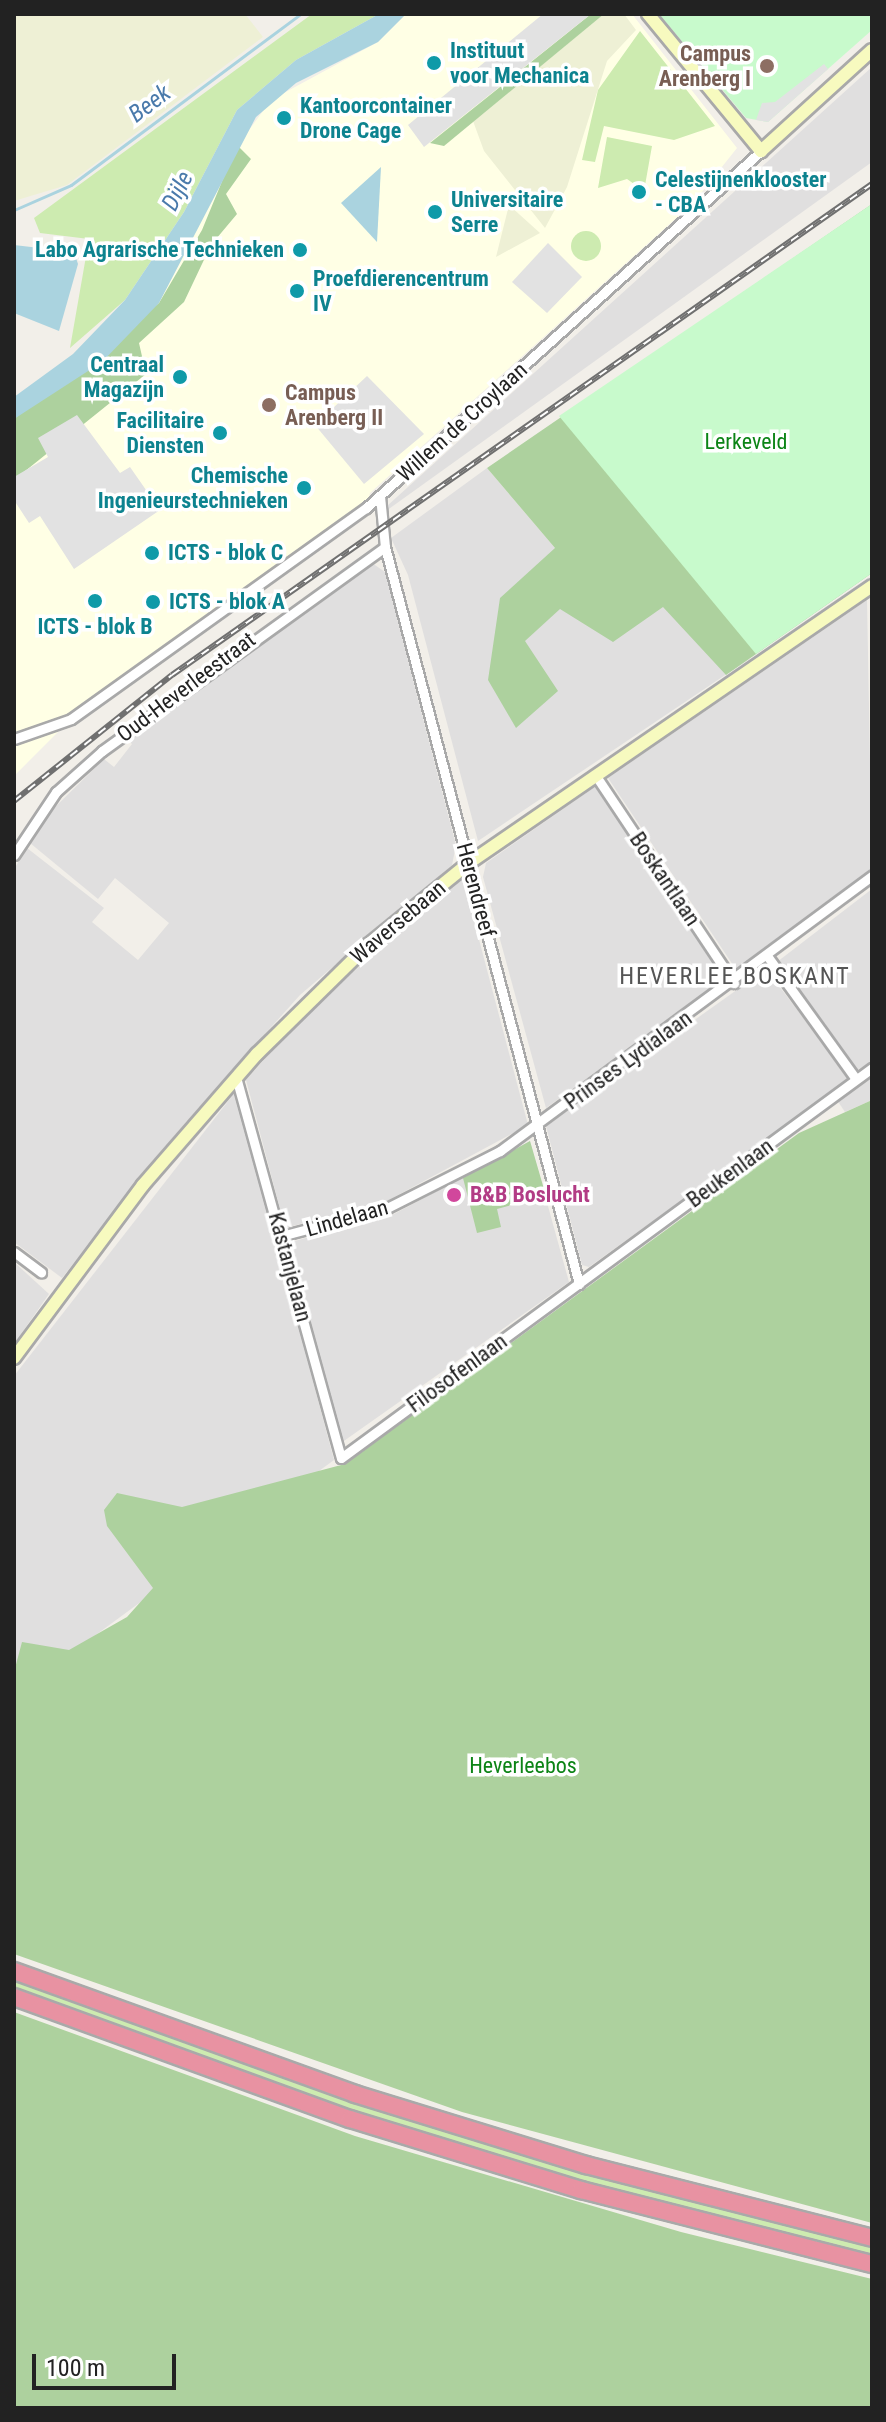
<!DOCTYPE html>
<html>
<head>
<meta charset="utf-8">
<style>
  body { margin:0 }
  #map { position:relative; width:886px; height:2422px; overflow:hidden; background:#f2efe9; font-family:"Roboto Condensed",sans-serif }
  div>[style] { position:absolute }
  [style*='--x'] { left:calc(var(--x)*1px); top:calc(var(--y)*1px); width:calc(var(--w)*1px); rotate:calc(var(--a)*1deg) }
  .residential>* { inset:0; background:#e0dfdf }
  .education>* { inset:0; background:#ffffe5 }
  .farmland>* { inset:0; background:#eef0d5 }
  .grass>* { inset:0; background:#cdebb0 }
  .round { border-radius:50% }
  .forest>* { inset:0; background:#add19e }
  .park>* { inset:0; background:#c8facc }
  .parking>* { inset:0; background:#e2e2e2 }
  .water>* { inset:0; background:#aad3df }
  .stream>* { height:3px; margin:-1.5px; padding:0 1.5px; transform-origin:1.5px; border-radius:1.5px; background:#aad3df }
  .roads { filter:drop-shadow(2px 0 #a9a9a9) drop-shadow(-2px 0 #a9a9a9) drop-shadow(0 2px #a9a9a9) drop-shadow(0 -2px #a9a9a9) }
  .street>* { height:9px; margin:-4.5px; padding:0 4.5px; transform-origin:4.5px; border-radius:4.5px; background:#fff }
  .secondary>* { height:12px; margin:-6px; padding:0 6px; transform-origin:6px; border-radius:6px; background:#f7fabf }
  .highway>* { height:16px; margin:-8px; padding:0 8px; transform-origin:8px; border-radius:8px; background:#e892a2 }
  .rail>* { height:6px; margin-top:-3px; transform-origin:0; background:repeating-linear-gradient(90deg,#fff 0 9px,#707070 0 18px); box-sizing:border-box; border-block:2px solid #707070 }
  .dots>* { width:22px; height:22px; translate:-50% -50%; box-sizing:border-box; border:4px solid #fff; border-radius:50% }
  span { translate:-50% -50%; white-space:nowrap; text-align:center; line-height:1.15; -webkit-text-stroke:7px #fff; paint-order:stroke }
  .culture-label { font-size:22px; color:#0d838f; font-weight:700 }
  .left { translate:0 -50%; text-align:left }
  .right { translate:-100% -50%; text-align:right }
  .education-label { font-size:22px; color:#785e54; font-weight:700 }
  .street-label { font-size:22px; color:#222 }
  .park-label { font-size:22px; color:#0c8416 }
  .hotel-label { font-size:22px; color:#b23c85; font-weight:700 }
  .water-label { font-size:24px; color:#4a7aab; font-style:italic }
  .neighbourhood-label { font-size:24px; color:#555; letter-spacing:2px }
  .frame { position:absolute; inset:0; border:16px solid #222; pointer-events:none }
  .scale { position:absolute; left:32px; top:2354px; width:144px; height:36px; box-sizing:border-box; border:4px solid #222; border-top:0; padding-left:10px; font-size:24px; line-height:28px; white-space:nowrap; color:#222; -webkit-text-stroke:6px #fff; paint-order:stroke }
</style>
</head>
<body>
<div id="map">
  <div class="residential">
    <i style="clip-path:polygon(872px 67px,872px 162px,386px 511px,387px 506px)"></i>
    <i style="clip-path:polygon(487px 468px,555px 548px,631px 516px,749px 659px,478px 841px,408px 575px,391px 538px)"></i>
    <i style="clip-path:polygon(372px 563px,385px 572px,456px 845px,452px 865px,300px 995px,179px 1130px,62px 1278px,14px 1242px,14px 869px,27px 848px,104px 908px,92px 922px,138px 960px,169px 923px,115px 878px,98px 899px,30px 843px,45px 817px,104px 759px,114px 767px,132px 744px,127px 739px,156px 715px)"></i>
    <i style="clip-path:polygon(867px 600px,872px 871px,737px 971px,608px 778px)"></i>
    <i style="clip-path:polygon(596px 786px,724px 980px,546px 1108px,483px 877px,486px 863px)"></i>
    <i style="clip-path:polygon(463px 879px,528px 1125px,385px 1202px,285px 1228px,246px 1080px,308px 1010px)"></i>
    <i style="clip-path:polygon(872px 889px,872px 1062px,857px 1070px,777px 962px)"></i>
    <i style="clip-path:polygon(766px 969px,850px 1079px,589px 1267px,582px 1265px,546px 1126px)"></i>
    <i style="clip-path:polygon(872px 1074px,872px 1100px,845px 1112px,837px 1100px)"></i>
    <i style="clip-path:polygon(236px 1091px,334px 1460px,14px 1695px,14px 1376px)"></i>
    <i style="clip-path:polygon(530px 1141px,569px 1282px,341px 1443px,291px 1242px,394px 1214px)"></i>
    <i style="clip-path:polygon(14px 1262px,49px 1294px,14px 1344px)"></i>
  </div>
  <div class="education">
    <i style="clip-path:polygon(406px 14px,632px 14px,737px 148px,694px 202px,370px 493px,366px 508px,71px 719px,14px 776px,14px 452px,271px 100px,378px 42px)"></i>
  </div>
  <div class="farmland">
    <i style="clip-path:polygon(14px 14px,245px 14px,263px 37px,67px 185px,14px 201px)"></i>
    <i style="clip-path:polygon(604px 14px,624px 14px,636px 30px,607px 61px,567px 187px,545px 228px,484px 151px,473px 121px)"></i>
    <i style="clip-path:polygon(509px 205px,540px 233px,496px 257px)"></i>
  </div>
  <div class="grass">
    <i style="clip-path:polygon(312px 14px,379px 14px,296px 60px,237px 110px,184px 212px,125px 300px,70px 348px,89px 239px,40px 233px,34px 218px)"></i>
    <i style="clip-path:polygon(640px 31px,715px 126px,674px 140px,604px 126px,595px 162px,582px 160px,598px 90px)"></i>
    <i style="clip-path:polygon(607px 137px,652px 146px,644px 191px,627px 179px,598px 188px)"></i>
    <i class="round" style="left:571px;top:231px;width:30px;height:30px"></i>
    <i style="clip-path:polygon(14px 1980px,354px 2103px,585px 2174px,872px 2247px,872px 2255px,583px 2181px,352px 2110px,14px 1988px)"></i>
  </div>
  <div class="forest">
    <i style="clip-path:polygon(591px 14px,604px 14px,444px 146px,430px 143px)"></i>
    <i style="clip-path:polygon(237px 145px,251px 159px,226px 194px,237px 214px,211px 245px,184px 302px,139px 343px,146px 374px,14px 480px,14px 419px,159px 303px,202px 230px)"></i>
    <i style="clip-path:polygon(872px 204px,872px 573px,726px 675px,663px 607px,613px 642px,560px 609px,525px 641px,558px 691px,516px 728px,488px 680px,500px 598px,555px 548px,487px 468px)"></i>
    <i style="clip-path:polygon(872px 1100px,872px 2223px,462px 2112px,14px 1954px,14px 1672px,22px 1642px,69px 1650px,127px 1617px,153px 1588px,107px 1526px,104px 1510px,117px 1493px,182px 1507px,345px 1464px,799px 1133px)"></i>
    <i style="clip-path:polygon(530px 1141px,546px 1196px,497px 1209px,501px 1227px,477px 1233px,463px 1178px)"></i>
    <i style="clip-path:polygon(14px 2012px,355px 2136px,681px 2232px,872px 2279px,872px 2408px,14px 2408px)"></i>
  </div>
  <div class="park">
    <i style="clip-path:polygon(659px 14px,872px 14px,872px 30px,768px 122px,746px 118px)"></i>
    <i style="clip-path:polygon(872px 204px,872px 573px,756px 654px,559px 416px)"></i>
  </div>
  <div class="parking">
    <i style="clip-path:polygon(543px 14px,591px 14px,424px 147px,408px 125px)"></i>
    <i style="clip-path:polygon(824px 64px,828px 69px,768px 122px,756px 120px,762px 103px,775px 102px)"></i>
    <i style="clip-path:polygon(548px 243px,582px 277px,547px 313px,512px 282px)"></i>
    <i style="clip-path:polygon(367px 376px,424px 434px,364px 484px,315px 425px)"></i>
    <i style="clip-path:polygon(77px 415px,120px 473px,130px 467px,160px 510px,74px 569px,40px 516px,29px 523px,14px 500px,14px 477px,48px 457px,38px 438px)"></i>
  </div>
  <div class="water">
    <i style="clip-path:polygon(379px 14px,406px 14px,378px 42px,296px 83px,256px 117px,159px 303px,102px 362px,14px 419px,14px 397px,73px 354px,125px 300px,184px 212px,237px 110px,296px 60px)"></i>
    <i style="clip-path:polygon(381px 167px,377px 242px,341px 203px)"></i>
    <i style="clip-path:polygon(14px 245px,74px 252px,78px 264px,59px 331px,14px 313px)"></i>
  </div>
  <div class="stream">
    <i style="--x:14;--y:210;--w:62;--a:-23.7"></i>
    <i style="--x:71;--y:185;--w:286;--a:-36.7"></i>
  </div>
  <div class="roads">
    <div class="street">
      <i style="--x:380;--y:496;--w:51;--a:84.4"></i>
      <i style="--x:385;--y:547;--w:762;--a:75.25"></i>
      <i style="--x:14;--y:739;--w:60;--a:-19.3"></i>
      <i style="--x:71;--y:719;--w:363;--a:-35.6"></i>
      <i style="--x:366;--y:508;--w:532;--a:-42.11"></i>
      <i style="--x:596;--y:776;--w:249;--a:56.3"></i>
      <i style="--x:14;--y:855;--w:76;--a:-56.3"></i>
      <i style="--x:56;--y:792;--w:62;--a:-41.7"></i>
      <i style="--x:102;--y:751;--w:349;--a:-35.8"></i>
      <i style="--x:768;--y:957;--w:150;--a:54.2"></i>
      <i style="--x:236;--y:1077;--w:395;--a:74.6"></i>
      <i style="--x:341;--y:1458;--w:659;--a:-36.3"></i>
      <i style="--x:281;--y:1236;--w:110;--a:-14.8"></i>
      <i style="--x:387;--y:1208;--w:127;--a:-26.8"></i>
      <i style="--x:500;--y:1151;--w:463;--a:-36.5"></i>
      <i style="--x:14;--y:1252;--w:34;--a:37"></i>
    </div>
    <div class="secondary">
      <i style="--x:648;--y:14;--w:178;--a:50.5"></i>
      <i style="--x:761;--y:151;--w:150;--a:-42.3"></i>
      <i style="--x:14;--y:1358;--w:216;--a:-53.3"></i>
      <i style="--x:143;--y:1185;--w:174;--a:-49"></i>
      <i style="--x:257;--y:1054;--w:156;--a:-44.5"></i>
      <i style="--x:368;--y:945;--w:130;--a:-39.1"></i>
      <i style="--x:469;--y:863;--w:489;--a:-34.5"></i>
    </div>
    <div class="highway">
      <i style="--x:14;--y:1971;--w:363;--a:19.8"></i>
      <i style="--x:355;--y:2094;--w:242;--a:17.1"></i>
      <i style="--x:586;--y:2165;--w:295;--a:14.3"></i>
      <i style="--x:14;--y:1997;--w:357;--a:20"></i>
      <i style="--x:350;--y:2119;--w:242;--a:17.1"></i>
      <i style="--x:581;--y:2190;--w:300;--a:14.3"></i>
    </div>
  </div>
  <div class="rail">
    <i style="--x:14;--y:801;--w:202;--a:-38.6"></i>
    <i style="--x:172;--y:675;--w:855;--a:-35.05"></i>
  </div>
  <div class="dots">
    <i style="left:434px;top:63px;background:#0f9aa8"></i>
    <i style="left:767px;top:66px;background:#8d6e63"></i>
    <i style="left:284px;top:118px;background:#0f9aa8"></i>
    <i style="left:639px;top:192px;background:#0f9aa8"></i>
    <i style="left:435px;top:212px;background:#0f9aa8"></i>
    <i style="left:300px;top:250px;background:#0f9aa8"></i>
    <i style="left:297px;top:291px;background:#0f9aa8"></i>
    <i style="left:180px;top:377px;background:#0f9aa8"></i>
    <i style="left:269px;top:405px;background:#8d6e63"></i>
    <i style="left:220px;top:433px;background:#0f9aa8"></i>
    <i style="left:304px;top:488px;background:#0f9aa8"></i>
    <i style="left:152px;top:553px;background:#0f9aa8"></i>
    <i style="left:95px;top:601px;background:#0f9aa8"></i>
    <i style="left:153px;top:602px;background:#0f9aa8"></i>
    <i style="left:454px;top:1195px;background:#d1479c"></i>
  </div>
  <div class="culture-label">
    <span class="left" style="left:450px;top:63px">Instituut<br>voor Mechanica</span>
    <span class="left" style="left:300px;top:118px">Kantoorcontainer<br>Drone Cage</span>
    <span class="left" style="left:655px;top:192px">Celestijnenklooster<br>- CBA</span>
    <span class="left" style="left:451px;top:212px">Universitaire<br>Serre</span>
    <span class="right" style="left:284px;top:250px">Labo Agrarische Technieken</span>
    <span class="left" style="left:313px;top:291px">Proefdierencentrum<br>IV</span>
    <span class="right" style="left:164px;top:377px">Centraal<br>Magazijn</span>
    <span class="right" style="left:204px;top:433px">Facilitaire<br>Diensten</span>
    <span class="right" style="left:288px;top:488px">Chemische<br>Ingenieurstechnieken</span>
    <span class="left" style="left:168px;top:553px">ICTS - blok C</span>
    <span class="left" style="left:169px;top:602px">ICTS - blok A</span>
    <span style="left:95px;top:627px">ICTS - blok B</span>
  </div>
  <div class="education-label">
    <span class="right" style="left:751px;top:66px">Campus<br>Arenberg I</span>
    <span class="left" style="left:285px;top:405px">Campus<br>Arenberg II</span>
  </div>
  <div class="street-label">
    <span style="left:462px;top:422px;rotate:-42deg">Willem de Croylaan</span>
    <span style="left:186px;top:687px;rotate:-37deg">Oud-Heverleestraat</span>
    <span style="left:665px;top:879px;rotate:56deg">Boskantlaan</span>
    <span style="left:476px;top:890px;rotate:75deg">Herendreef</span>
    <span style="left:398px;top:922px;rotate:-40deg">Waversebaan</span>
    <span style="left:628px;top:1060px;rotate:-36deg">Prinses Lydialaan</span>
    <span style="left:730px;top:1173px;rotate:-36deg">Beukenlaan</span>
    <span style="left:347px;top:1218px;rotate:-16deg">Lindelaan</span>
    <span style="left:290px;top:1267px;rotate:75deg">Kastanjelaan</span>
    <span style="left:457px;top:1373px;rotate:-36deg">Filosofenlaan</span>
  </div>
  <div class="park-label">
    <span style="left:746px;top:442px">Lerkeveld</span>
    <span style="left:523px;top:1766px">Heverleebos</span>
  </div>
  <div class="hotel-label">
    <span class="left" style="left:470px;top:1195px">B&amp;B Boslucht</span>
  </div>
  <div class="water-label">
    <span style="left:150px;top:104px;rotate:-37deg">Beek</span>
    <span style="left:178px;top:191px;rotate:-63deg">Dijle</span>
  </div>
  <div class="neighbourhood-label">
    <span style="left:735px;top:977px">HEVERLEE BOSKANT</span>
  </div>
  <div class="frame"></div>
  <div class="scale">100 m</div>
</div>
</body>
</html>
